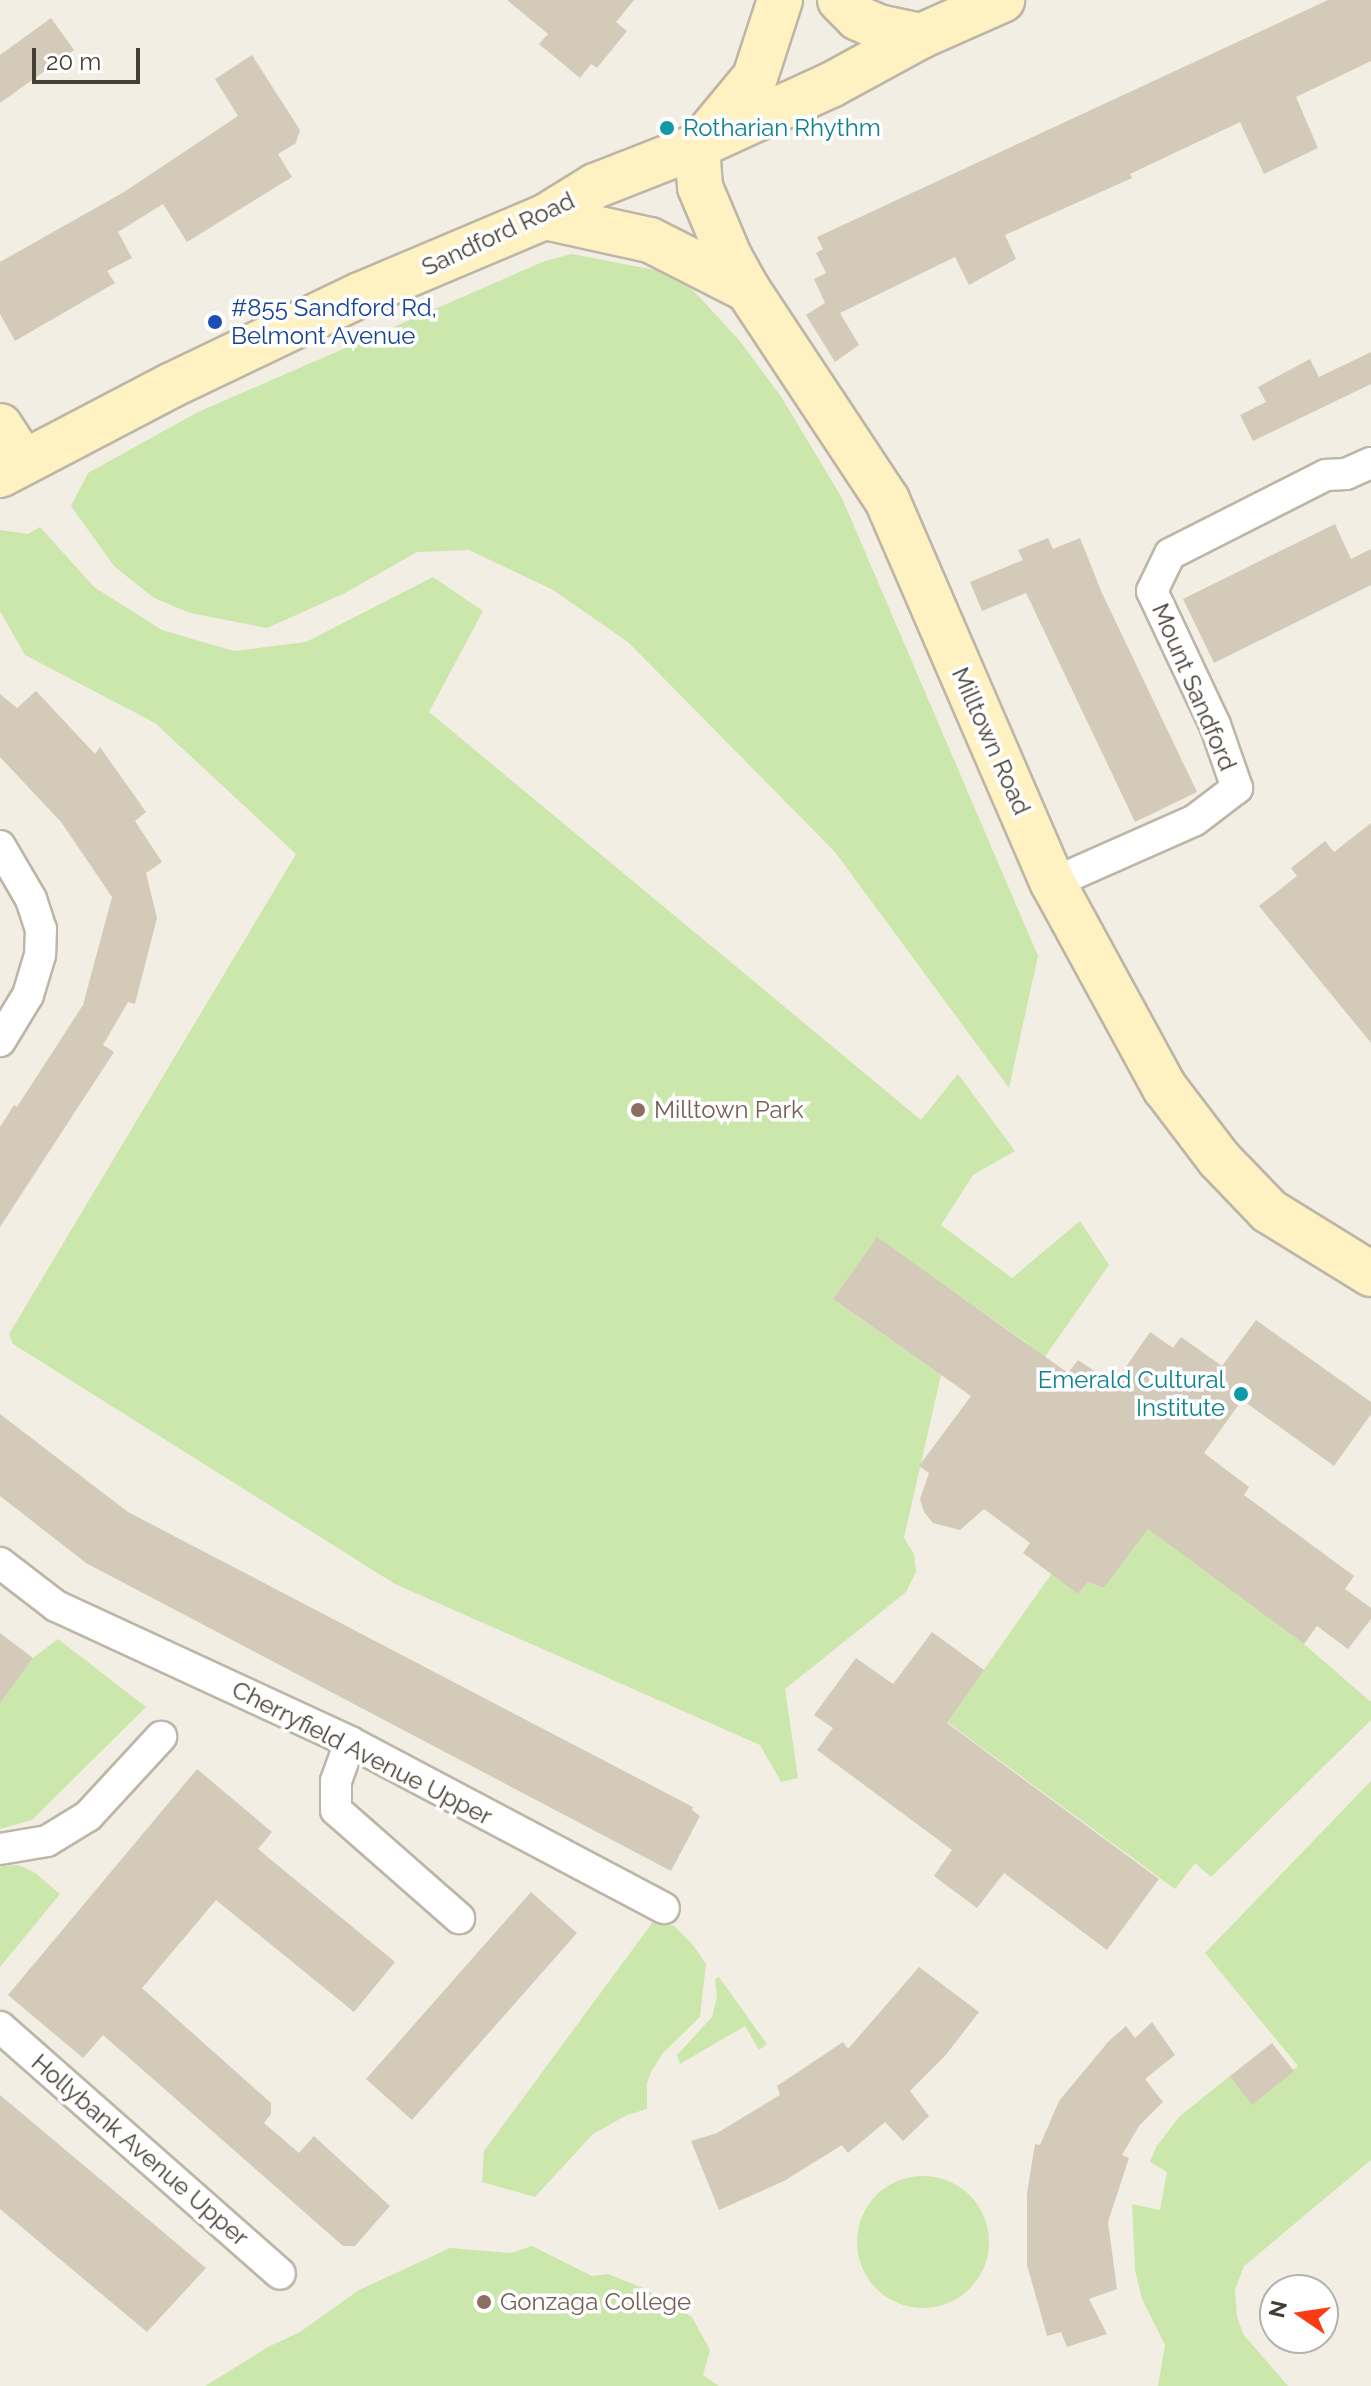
<!DOCTYPE html>
<html>
<head>
<meta charset="utf-8">
<style>
  body { margin:0 }
  #map { position:relative; width:1371px; height:2386px; overflow:hidden; background:#f2eee4; font-family:Raleway,sans-serif }
  div>[style] { position:absolute }
  [style*='--x'] { left:calc(var(--x)*1px); top:calc(var(--y)*1px); width:calc(var(--w)*1px); rotate:calc(var(--a)*1deg) }
  .green>* { inset:0; background:#cbe7ac }
  .round { border-radius:50% }
  .building>* { inset:0; background:#d4caba }
  .roads { filter:drop-shadow(2px 0 #bdb6a7) drop-shadow(-2px 0 #bdb6a7) drop-shadow(0 2px #bdb6a7) drop-shadow(0 -2px #bdb6a7) }
  .street>* { height:30px; margin:-15px; padding:0 15px; transform-origin:15px; border-radius:15px; background:#fff }
  .secondary>* { height:44px; margin:-22px; padding:0 22px; transform-origin:22px; border-radius:22px; background:#fef1c2 }
  .dots>* { width:22px; height:22px; translate:-50% -50%; box-sizing:border-box; border:4px solid #fff; border-radius:50% }
  span { translate:-50% -50%; white-space:nowrap; text-align:center; line-height:1.15; -webkit-text-stroke:7px #fff; paint-order:stroke }
  .culture-label { font-size:24px; color:#0d838f }
  .left { translate:0 -50%; text-align:left }
  .right { translate:-100% -50%; text-align:right }
  .street-label { font-size:24px; color:#443e34 }
  .transit-label { font-size:24px; color:#164399 }
  .education-label { font-size:24px; color:#785e54 }
  .north { position:absolute; left:1259px; top:2274px; width:80px; height:80px; box-sizing:border-box; background:#fff; border:2px solid #b4b2ae; border-radius:50%; rotate:283deg; font-size:22px; font-weight:700; line-height:32px; text-align:center; color:#443e34 }
  .north::after { content:''; display:block; margin:auto; width:28px; height:36px; background:#fa3b14; clip-path:polygon(50% 0,100% 100%,50% 72%,0 100%) }
  .scale { position:absolute; left:32px; top:48px; width:108px; height:36px; box-sizing:border-box; border:4px solid #443e34; border-top:0; padding-left:10px; font-size:24px; line-height:28px; white-space:nowrap; color:#443e34; -webkit-text-stroke:6px #fff; paint-order:stroke }
</style>
</head>
<body>
<div id="map">
  <div class="green">
    <i style="clip-path:polygon(572px 254px,655px 270px,693px 290px,739px 340px,782px 398px,842px 498px,1038px 956px,1009px 1088px,835px 852px,628px 642px,553px 590px,469px 550px,417px 552px,343px 594px,267px 628px,190px 613px,154px 598px,114px 566px,71px 506px,88px 473px,198px 412px,545px 261px)"></i>
    <i style="clip-path:polygon(40px 527px,94px 587px,162px 630px,234px 651px,306px 642px,433px 577px,483px 611px,429px 712px,921px 1120px,958px 1074px,1015px 1151px,973px 1175px,941px 1225px,1012px 1278px,1080px 1221px,1109px 1265px,1042px 1361px,1027px 1343px,877px 1238px,833px 1299px,941px 1375px,904px 1538px,914px 1554px,916px 1572px,906px 1592px,785px 1689px,798px 1778px,781px 1782px,760px 1745px,395px 1584px,13px 1344px,9px 1334px,296px 854px,155px 723px,25px 655px,0 611px,0 530px,28px 534px)"></i>
    <i style="clip-path:polygon(1150px 1526px,1170px 1545px,1304px 1644px,1371px 1702px,1371px 1720px,1211px 1877px,1195px 1863px,1175px 1889px,947px 1722px,1052px 1573px,1078px 1594px,1088px 1582px,1104px 1588px)"></i>
    <i style="clip-path:polygon(58px 1639px,146px 1707px,32px 1820px,0 1829px,0 1702px,33px 1658px)"></i>
    <i style="clip-path:polygon(1371px 1781px,1371px 2160px,1244px 2266px,1235px 2290px,1237px 2316px,1243px 2334px,1288px 2386px,1158px 2386px,1165px 2345px,1142px 2299px,1135px 2270px,1132px 2204px,1160px 2210px,1167px 2172px,1150px 2162px,1156px 2147px,1180px 2116px,1230px 2076px,1253px 2104px,1298px 2066px,1205px 1953px)"></i>
    <i style="clip-path:polygon(18px 1865px,34px 1872px,60px 1894px,0 1967px,0 1866px)"></i>
    <i style="clip-path:polygon(658px 1915px,663px 1915px,665px 1923px,674px 1926px,693px 1945px,706px 1964px,700px 2017px,663px 2053px,651px 2072px,647px 2083px,647px 2109px,627px 2115px,593px 2134px,535px 2197px,482px 2182px,484px 2151px)"></i>
    <i style="clip-path:polygon(719px 1977px,767px 2044px,759px 2050px,745px 2026px,680px 2064px,677px 2055px,712px 2017px,717px 1997px,715px 1979px)"></i>
    <i class="round" style="left:857px;top:2176px;width:132px;height:132px"></i>
    <i style="clip-path:polygon(532px 2246px,592px 2276px,608px 2274px,643px 2288px,692px 2317px,710px 2350px,703px 2375px,719px 2386px,205px 2386px,268px 2347px,300px 2332px,359px 2290px,450px 2248px,511px 2253px)"></i>
  </div>
  <div class="building">
    <i style="clip-path:polygon(507px 0,634px 0,616px 22px,627px 31px,597px 68px,591px 64px,580px 78px,539px 44px,548px 34px)"></i>
    <i style="clip-path:polygon(1328px 0,1371px 0,1371px 61px,1296px 97px,1318px 148px,1264px 174px,1240px 122px,1130px 174px,1132px 178px,1005px 235px,1016px 259px,969px 285px,955px 257px,840px 313px,859px 345px,835px 362px,806px 315px,825px 303px,814px 279px,826px 273px,816px 253px,823px 249px,817px 237px)"></i>
    <i style="clip-path:polygon(51px 18px,74px 50px,0 103px,0 55px)"></i>
    <i style="clip-path:polygon(252px 55px,300px 130px,296px 143px,278px 154px,292px 177px,187px 242px,163px 204px,118px 232px,132px 258px,107px 271px,115px 283px,15px 341px,0 314px,0 262px,124px 192px,238px 116px,215px 79px)"></i>
    <i style="clip-path:polygon(1371px 352px,1371px 384px,1253px 441px,1240px 415px,1266px 402px,1258px 387px,1310px 359px,1319px 377px)"></i>
    <i style="clip-path:polygon(1335px 524px,1351px 559px,1371px 549px,1371px 585px,1214px 663px,1183px 599px)"></i>
    <i style="clip-path:polygon(1048px 538px,1053px 549px,1080px 538px,1102px 593px,1197px 792px,1135px 822px,1026px 593px,982px 611px,970px 582px,1023px 560px,1018px 550px)"></i>
    <i style="clip-path:polygon(36px 691px,95px 754px,100px 747px,146px 812px,135px 821px,162px 862px,146px 873px,157px 918px,135px 1004px,128px 1002px,103px 1045px,114px 1052px,0 1227px,0 1127px,14px 1105px,17px 1107px,83px 1005px,112px 897px,61px 822px,0 757px,0 694px,17px 708px)"></i>
    <i style="clip-path:polygon(1371px 823px,1371px 1043px,1259px 906px,1297px 876px,1291px 868px,1325px 841px,1334px 852px)"></i>
    <i style="clip-path:polygon(877px 1237px,1068px 1373px,1078px 1360px,1114px 1384px,1150px 1332px,1173px 1348px,1181px 1337px,1222px 1366px,1256px 1320px,1371px 1402px,1371px 1414px,1334px 1466px,1242px 1400px,1204px 1453px,1249px 1487px,1244px 1495px,1354px 1576px,1345px 1589px,1371px 1608px,1371px 1619px,1348px 1649px,1317px 1626px,1304px 1644px,1148px 1529px,1104px 1588px,1088px 1582px,1078px 1594px,1023px 1553px,1030px 1543px,984px 1509px,960px 1530px,933px 1523px,924px 1512px,920px 1499px,929px 1473px,919px 1466px,971px 1396px,833px 1299px)"></i>
    <i style="clip-path:polygon(0 1414px,128px 1512px,693px 1807px,692px 1810px,700px 1816px,671px 1871px,86px 1563px,0 1496px)"></i>
    <i style="clip-path:polygon(932px 1632px,984px 1670px,947px 1723px,1159px 1879px,1107px 1950px,1004px 1873px,977px 1908px,934px 1876px,952px 1850px,817px 1750px,833px 1728px,814px 1715px,856px 1658px,893px 1684px)"></i>
    <i style="clip-path:polygon(0 1633px,33px 1658px,0 1703px)"></i>
    <i style="clip-path:polygon(197px 1769px,272px 1832px,258px 1849px,395px 1962px,354px 2012px,216px 1900px,142px 1988px,271px 2103px,271px 2114px,264px 2123px,299px 2153px,314px 2136px,390px 2206px,355px 2246px,343px 2246px,103px 2035px,83px 2058px,8px 1995px)"></i>
    <i style="clip-path:polygon(531px 1892px,577px 1933px,412px 2120px,366px 2079px)"></i>
    <i style="clip-path:polygon(919px 1967px,979px 2012px,945px 2056px,910px 2091px,929px 2116px,903px 2141px,885px 2122px,848px 2153px,842px 2145px,784px 2181px,719px 2210px,691px 2141px,717px 2133px,780px 2095px,777px 2086px,843px 2042px,848px 2049px)"></i>
    <i style="clip-path:polygon(1152px 2022px,1175px 2055px,1145px 2079px,1163px 2102px,1139px 2126px,1122px 2155px,1129px 2158px,1108px 2222px,1117px 2289px,1089px 2299px,1107px 2334px,1067px 2347px,1061px 2332px,1047px 2336px,1027px 2265px,1027px 2193px,1035px 2144px,1040px 2145px,1059px 2101px,1108px 2042px,1126px 2026px,1135px 2038px)"></i>
    <i style="clip-path:polygon(1272px 2043px,1294px 2071px,1252px 2105px,1230px 2076px)"></i>
    <i style="clip-path:polygon(0 2095px,206px 2268px,147px 2332px,0 2209px)"></i>
  </div>
  <div class="roads">
    <div class="street">
      <i style="--x:0;--y:846;--w:61;--a:59.7"></i>
      <i style="--x:31;--y:899;--w:32;--a:72"></i>
      <i style="--x:41;--y:929;--w:26;--a:92"></i>
      <i style="--x:40;--y:955;--w:42;--a:106.7"></i>
      <i style="--x:28;--y:995;--w:54;--a:121.3"></i>
      <i style="--x:1053;--y:883;--w:155;--a:-23.9"></i>
      <i style="--x:1195;--y:820;--w:53;--a:-37.3"></i>
      <i style="--x:1237;--y:788;--w:67;--a:-109.2"></i>
      <i style="--x:1215;--y:725;--w:148;--a:-115.2"></i>
      <i style="--x:1152;--y:591;--w:41;--a:-64.1"></i>
      <i style="--x:1170;--y:554;--w:175;--a:-26.9"></i>
      <i style="--x:1326;--y:475;--w:20;--a:-3"></i>
      <i style="--x:1346;--y:474;--w:27;--a:-24"></i>
      <i style="--x:0;--y:1563;--w:71;--a:37.5"></i>
      <i style="--x:56;--y:1606;--w:324;--a:24.8"></i>
      <i style="--x:350;--y:1742;--w:355;--a:27.9"></i>
      <i style="--x:350;--y:1742;--w:41;--a:109.7"></i>
      <i style="--x:336;--y:1781;--w:29;--a:90"></i>
      <i style="--x:336;--y:1810;--w:164;--a:41.3"></i>
      <i style="--x:0;--y:1849;--w:48;--a:-9.7"></i>
      <i style="--x:47;--y:1841;--w:48;--a:-31.4"></i>
      <i style="--x:88;--y:1816;--w:108;--a:-47.3"></i>
      <i style="--x:0;--y:2027;--w:373;--a:41.4"></i>
    </div>
    <div class="secondary">
      <i style="--x:840;--y:0;--w:25;--a:45"></i>
      <i style="--x:858;--y:18;--w:22;--a:24"></i>
      <i style="--x:878;--y:27;--w:44;--a:11.8"></i>
      <i style="--x:707;--y:135;--w:75;--a:-50.4"></i>
      <i style="--x:755;--y:77;--w:81;--a:-72"></i>
      <i style="--x:697;--y:146;--w:41;--a:85.8"></i>
      <i style="--x:700;--y:187;--w:75;--a:67.2"></i>
      <i style="--x:729;--y:256;--w:39;--a:61"></i>
      <i style="--x:748;--y:290;--w:252;--a:56.5"></i>
      <i style="--x:887;--y:500;--w:417;--a:66.6"></i>
      <i style="--x:1053;--y:883;--w:234;--a:61.4"></i>
      <i style="--x:1165;--y:1088;--w:89;--a:52.7"></i>
      <i style="--x:1219;--y:1159;--w:72;--a:46.1"></i>
      <i style="--x:1269;--y:1211;--w:120;--a:31.7"></i>
      <i style="--x:545;--y:217;--w:107;--a:12.4"></i>
      <i style="--x:650;--y:240;--w:110;--a:27"></i>
      <i style="--x:0;--y:426;--w:42;--a:56.7"></i>
      <i style="--x:0;--y:475;--w:194;--a:-27.6"></i>
      <i style="--x:172;--y:385;--w:208;--a:-25.6"></i>
      <i style="--x:360;--y:295;--w:201;--a:-22.9"></i>
      <i style="--x:545;--y:217;--w:59;--a:-31.8"></i>
      <i style="--x:595;--y:186;--w:110;--a:-21.4"></i>
      <i style="--x:697;--y:146;--w:147;--a:-24.5"></i>
      <i style="--x:831;--y:85;--w:102;--a:-28.6"></i>
      <i style="--x:921;--y:36;--w:89;--a:-24"></i>
    </div>
  </div>
  <div class="dots">
    <i style="left:667px;top:128px;background:#0f9aa8"></i>
    <i style="left:215px;top:322px;background:#1a4fb4"></i>
    <i style="left:638px;top:1110px;background:#8d6e63"></i>
    <i style="left:1241px;top:1394px;background:#0f9aa8"></i>
    <i style="left:484px;top:2302px;background:#8d6e63"></i>
  </div>
  <div class="culture-label">
    <span class="left" style="left:683px;top:128px">Rotharian Rhythm</span>
    <span class="right" style="left:1225px;top:1394px">Emerald Cultural<br>Institute</span>
  </div>
  <div class="street-label">
    <span style="left:498px;top:234px;rotate:-25deg">Sandford Road</span>
    <span style="left:1194px;top:687px;rotate:67deg">Mount Sandford</span>
    <span style="left:991px;top:741px;rotate:66deg">Milltown Road</span>
    <span style="left:362px;top:1753px;rotate:27deg">Cherryfield Avenue Upper</span>
    <span style="left:140px;top:2150px;rotate:41deg">Hollybank Avenue Upper</span>
  </div>
  <div class="transit-label">
    <span class="left" style="left:231px;top:322px">#855 Sandford Rd,<br>Belmont Avenue</span>
  </div>
  <div class="education-label">
    <span class="left" style="left:654px;top:1110px">Milltown Park</span>
    <span class="left" style="left:500px;top:2302px">Gonzaga College</span>
  </div>
  <div class="north">N</div>
  <div class="scale">20 m</div>
</div>
</body>
</html>
